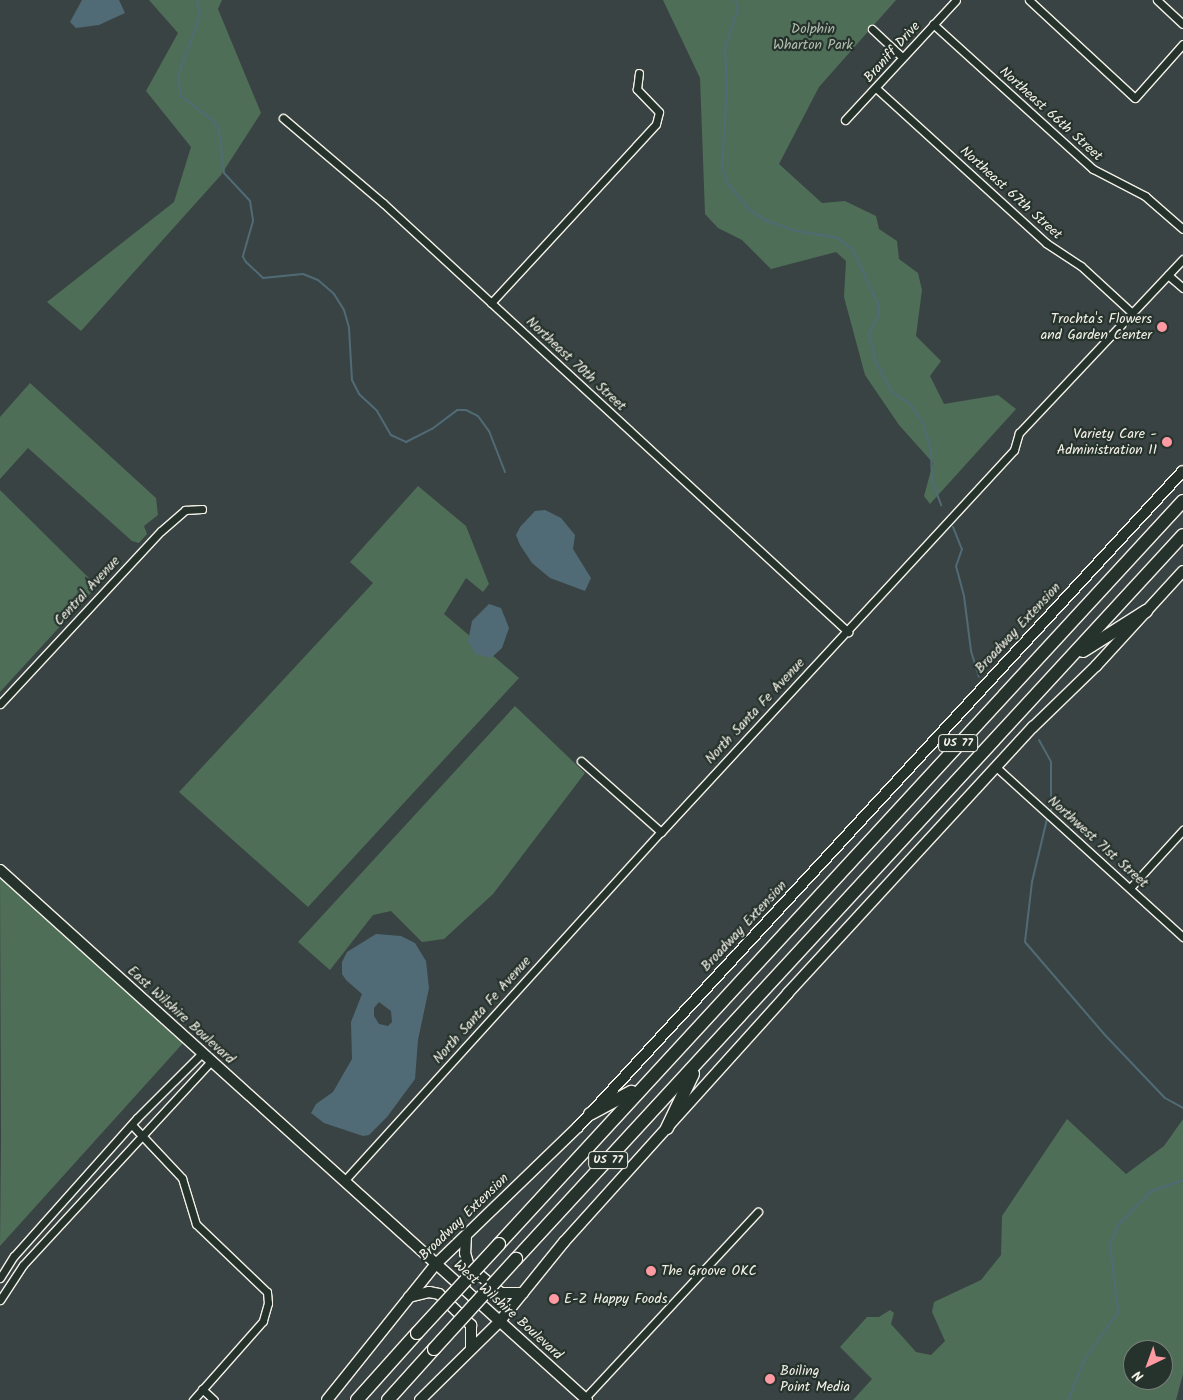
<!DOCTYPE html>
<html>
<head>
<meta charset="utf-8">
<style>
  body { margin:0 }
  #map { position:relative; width:1183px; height:1400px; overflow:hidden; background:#3a4343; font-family:Kalam,sans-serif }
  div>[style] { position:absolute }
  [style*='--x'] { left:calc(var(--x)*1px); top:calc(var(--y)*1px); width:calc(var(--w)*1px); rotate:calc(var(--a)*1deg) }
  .green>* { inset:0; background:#4e6e58 }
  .water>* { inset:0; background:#506b76 }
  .stream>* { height:2px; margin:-1px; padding:0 1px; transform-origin:1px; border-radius:1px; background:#506b76 }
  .roads { filter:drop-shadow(1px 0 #f4f1e8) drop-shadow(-1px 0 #f4f1e8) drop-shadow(0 1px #f4f1e8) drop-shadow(0 -1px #f4f1e8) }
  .street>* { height:7px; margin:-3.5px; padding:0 3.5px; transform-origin:3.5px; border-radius:3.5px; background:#26332d }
  .secondary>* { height:10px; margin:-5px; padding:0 5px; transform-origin:5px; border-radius:5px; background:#26332d }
  .highway>* { height:12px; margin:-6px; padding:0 6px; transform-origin:6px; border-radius:6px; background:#26332d }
  .bridges { filter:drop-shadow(1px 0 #f4f1e8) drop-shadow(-1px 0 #f4f1e8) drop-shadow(0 1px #f4f1e8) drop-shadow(0 -1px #f4f1e8) }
  .highway-bridge>* { height:12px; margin:-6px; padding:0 6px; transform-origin:6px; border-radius:6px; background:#26332d }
  .dots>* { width:14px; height:14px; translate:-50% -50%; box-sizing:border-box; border:2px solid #26332d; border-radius:50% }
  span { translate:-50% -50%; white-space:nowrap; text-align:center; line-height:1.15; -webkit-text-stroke:4.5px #26332d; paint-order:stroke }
  .shield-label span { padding:1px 4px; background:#26332d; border:1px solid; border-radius:4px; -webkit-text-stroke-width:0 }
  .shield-label { font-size:12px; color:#f4f1e8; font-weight:700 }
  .park-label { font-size:14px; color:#b2bdae }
  .street-label { font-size:14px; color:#f4f1e8 }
  .poi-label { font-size:14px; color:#f4f1e8 }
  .right { translate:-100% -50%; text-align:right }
  .left { translate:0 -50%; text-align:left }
  .north { position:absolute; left:1123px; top:1340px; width:50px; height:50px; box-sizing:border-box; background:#26332d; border:1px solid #787f78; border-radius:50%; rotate:222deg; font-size:14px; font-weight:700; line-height:20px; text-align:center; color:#f4f1e8 }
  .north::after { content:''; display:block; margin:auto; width:18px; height:22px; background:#ff9aa2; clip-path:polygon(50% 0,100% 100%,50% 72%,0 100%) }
</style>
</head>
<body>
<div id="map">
  <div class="green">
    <i style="clip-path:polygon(149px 0,222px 0,218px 9px,261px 113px,221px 175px,81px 331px,47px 302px,174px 202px,191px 147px,146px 91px,178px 33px)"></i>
    <i style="clip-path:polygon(663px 0,896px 0,819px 87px,779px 164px,822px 203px,845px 201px,876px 216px,879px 229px,897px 241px,899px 259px,918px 273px,922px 290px,916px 336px,941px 361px,930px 376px,944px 404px,998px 395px,1016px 409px,930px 504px,924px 496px,933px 463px,899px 425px,865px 375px,844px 297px,846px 261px,836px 252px,771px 269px,742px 240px,718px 228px,705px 214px,700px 78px)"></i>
    <i style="clip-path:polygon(30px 383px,156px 498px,158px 515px,144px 526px,147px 534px,139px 543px,132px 541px,28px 448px,0 479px,0 417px)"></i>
    <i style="clip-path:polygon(418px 486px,466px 526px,489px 584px,483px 592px,466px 578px,444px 614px,519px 678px,308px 907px,179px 792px,373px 583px,350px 562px)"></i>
    <i style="clip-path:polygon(0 490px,97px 586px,0 692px)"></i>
    <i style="clip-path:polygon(515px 706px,585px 773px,493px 894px,444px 939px,422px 942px,391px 911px,373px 915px,330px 970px,298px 942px)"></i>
    <i style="clip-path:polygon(0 875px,184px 1042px,0 1246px,1px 1139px)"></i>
    <i style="clip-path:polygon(evenodd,1067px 1119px,1126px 1174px,1164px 1146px,1183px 1119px,1183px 1374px,1176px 1400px,853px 1400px,872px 1379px,840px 1347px,867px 1317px,879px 1317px,890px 1310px,894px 1313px,891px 1324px,916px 1352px,931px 1355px,945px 1341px,932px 1312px,934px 1302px,981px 1280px,1001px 1255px,1002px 1216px,1067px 1119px,1133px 1350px,1163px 1350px,1163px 1380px,1133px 1380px,1133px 1350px)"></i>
  </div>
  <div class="water">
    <i style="clip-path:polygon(82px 0,119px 0,125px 13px,99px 25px,76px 28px,70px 22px)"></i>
    <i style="clip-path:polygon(545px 510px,561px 518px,575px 535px,573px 549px,591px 578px,585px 591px,550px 578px,532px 563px,520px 545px,516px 535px,520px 527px,535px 511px)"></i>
    <i style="clip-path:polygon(489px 604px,501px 608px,509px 628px,502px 648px,491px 658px,476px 654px,468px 642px,472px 621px)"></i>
    <i style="clip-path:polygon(evenodd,376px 934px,401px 936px,415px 943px,426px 961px,429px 988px,418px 1040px,415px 1079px,387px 1117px,369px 1135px,363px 1136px,324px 1123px,311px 1113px,316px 1104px,333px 1092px,352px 1059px,351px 1022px,362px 994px,346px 980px,342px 974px,342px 962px,347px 952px,376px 934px,379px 1002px,391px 1011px,392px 1022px,388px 1026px,379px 1024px,374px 1016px,374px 1008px,379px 1002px)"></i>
  </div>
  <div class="stream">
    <i style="--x:197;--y:0;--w:15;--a:79"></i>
    <i style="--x:200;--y:15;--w:66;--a:109.5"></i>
    <i style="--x:178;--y:77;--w:19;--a:81"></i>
    <i style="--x:181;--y:96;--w:43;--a:37.4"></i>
    <i style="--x:215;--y:122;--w:9;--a:63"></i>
    <i style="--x:219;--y:130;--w:43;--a:83.4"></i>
    <i style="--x:224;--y:173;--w:38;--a:47"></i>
    <i style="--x:250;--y:201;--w:20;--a:81"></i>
    <i style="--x:253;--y:221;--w:37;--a:106"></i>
    <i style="--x:243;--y:257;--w:6;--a:59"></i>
    <i style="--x:246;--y:262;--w:23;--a:43"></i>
    <i style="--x:263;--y:278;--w:40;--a:-5.7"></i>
    <i style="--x:303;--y:274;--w:16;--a:22"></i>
    <i style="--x:318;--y:280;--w:21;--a:41"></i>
    <i style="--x:334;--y:294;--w:19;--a:58"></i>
    <i style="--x:344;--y:310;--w:19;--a:74"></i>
    <i style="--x:349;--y:328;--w:52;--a:86.7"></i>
    <i style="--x:352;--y:380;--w:16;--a:63"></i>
    <i style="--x:359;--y:394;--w:25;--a:43"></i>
    <i style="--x:377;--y:411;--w:28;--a:60"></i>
    <i style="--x:391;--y:435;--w:17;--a:25"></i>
    <i style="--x:406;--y:442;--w:29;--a:-27"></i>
    <i style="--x:432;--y:429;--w:31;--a:-37"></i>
    <i style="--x:457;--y:410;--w:9;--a:0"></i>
    <i style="--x:466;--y:410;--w:13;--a:27"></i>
    <i style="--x:478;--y:416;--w:19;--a:54"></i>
    <i style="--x:489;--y:431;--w:44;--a:68.7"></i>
    <i style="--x:735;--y:0;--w:9;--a:69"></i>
    <i style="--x:738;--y:8;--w:43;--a:107.6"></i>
    <i style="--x:725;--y:49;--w:40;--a:87.1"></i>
    <i style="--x:727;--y:89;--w:78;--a:93.7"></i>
    <i style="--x:722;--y:167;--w:18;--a:71"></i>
    <i style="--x:728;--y:184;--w:35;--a:50"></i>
    <i style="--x:751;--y:211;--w:17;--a:33"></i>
    <i style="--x:765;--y:220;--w:29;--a:20"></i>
    <i style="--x:792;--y:230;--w:47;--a:9.9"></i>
    <i style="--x:838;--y:238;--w:19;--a:39"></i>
    <i style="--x:853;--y:250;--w:60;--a:65.2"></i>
    <i style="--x:878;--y:304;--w:9;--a:84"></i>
    <i style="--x:879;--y:313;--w:23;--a:115"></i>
    <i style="--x:869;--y:334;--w:29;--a:76"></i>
    <i style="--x:876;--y:362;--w:34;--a:62"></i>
    <i style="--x:892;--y:392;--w:20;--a:33"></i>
    <i style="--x:909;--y:403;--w:24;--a:55"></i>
    <i style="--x:923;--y:423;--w:29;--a:74"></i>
    <i style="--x:931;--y:451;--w:30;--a:88"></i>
    <i style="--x:932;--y:481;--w:26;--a:69"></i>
    <i style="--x:953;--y:527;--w:24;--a:68"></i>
    <i style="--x:962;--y:549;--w:18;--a:109"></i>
    <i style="--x:956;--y:566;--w:31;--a:75"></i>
    <i style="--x:964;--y:596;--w:55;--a:82.7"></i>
    <i style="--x:971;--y:651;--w:27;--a:73"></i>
    <i style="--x:1039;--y:740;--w:25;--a:61"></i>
    <i style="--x:1051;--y:762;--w:49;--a:90"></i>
    <i style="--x:1047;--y:819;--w:65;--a:103.4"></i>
    <i style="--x:1032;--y:882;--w:60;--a:96.7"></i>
    <i style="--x:1025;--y:942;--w:121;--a:49.3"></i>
    <i style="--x:1104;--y:1034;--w:88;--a:46.4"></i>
    <i style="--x:1165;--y:1098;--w:21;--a:29"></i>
    <i style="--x:1068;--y:1400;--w:44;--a:-67.5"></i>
    <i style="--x:1085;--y:1359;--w:57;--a:-54.9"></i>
    <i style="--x:1118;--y:1312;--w:68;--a:-96.7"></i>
    <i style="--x:1110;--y:1244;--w:22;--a:-66"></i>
    <i style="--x:1119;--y:1224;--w:45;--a:-45.9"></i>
    <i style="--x:1150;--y:1192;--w:35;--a:-20"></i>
  </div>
  <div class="roads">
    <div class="street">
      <i style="--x:1029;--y:0;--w:144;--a:42.8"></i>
      <i style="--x:1135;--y:98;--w:72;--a:-48.4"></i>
      <i style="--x:1157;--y:0;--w:35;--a:43"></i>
      <i style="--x:933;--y:24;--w:216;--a:42.2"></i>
      <i style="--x:1093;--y:169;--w:59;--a:27.4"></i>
      <i style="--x:1145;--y:196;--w:50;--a:41"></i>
      <i style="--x:872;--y:29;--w:41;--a:43"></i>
      <i style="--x:877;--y:89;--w:229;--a:42.3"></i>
      <i style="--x:1046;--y:243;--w:42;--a:33.3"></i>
      <i style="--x:1081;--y:266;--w:68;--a:42.6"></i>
      <i style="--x:283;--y:118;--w:131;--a:40.4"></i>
      <i style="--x:383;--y:203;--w:633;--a:42.69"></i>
      <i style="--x:845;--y:120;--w:163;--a:-47.2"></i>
      <i style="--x:1168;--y:275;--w:20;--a:41"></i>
      <i style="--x:491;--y:303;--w:243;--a:-47.3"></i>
      <i style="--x:656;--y:124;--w:12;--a:-76"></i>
      <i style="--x:659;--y:112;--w:32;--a:-134"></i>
      <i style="--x:637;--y:89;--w:16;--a:-83"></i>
      <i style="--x:0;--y:704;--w:236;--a:-47.1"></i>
      <i style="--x:161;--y:531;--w:32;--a:-41"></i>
      <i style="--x:185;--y:510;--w:17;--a:-3"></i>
      <i style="--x:581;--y:761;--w:107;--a:41.6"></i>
      <i style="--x:996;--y:767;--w:253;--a:42.3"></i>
      <i style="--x:1130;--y:888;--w:79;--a:-47.6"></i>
      <i style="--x:132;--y:1125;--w:73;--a:46.7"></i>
      <i style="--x:182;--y:1178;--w:48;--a:73.1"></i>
      <i style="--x:196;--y:1224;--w:98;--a:43.8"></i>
      <i style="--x:267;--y:1292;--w:11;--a:85"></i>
      <i style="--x:268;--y:1303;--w:19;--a:106"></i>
      <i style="--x:263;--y:1321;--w:106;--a:131.5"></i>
      <i style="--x:344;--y:1181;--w:471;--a:-47.8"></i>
      <i style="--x:661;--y:832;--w:520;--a:-47.26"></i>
      <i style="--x:1014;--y:450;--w:18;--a:-74"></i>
      <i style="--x:1019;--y:433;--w:239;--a:-46.7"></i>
      <i style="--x:0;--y:1278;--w:26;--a:-58"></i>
      <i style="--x:14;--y:1256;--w:185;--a:-48.3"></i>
      <i style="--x:137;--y:1118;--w:92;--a:-45"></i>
      <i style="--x:0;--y:1300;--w:42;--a:-56.7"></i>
      <i style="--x:23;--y:1265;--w:277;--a:-47.3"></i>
      <i style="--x:202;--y:1389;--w:16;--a:43"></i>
      <i style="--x:583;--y:1400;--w:257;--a:-47.1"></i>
    </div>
    <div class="secondary">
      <i style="--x:0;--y:870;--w:791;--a:42.08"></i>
      <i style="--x:466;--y:1236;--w:17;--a:93"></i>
      <i style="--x:465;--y:1253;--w:14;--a:73"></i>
      <i style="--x:469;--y:1266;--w:42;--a:40.2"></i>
      <i style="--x:501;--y:1293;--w:22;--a:0"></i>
      <i style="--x:409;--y:1297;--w:21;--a:-14"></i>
      <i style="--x:429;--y:1292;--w:10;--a:11"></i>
      <i style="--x:439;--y:1294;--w:45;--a:44.1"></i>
      <i style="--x:471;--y:1325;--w:24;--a:90"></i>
      <i style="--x:327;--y:1400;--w:174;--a:-51.3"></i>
      <i style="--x:436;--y:1264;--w:197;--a:-44"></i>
      <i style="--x:578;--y:1127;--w:892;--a:-47.32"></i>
      <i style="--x:420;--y:1400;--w:112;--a:-44.6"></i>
      <i style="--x:500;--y:1321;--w:102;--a:-51"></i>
      <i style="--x:564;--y:1242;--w:335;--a:-48"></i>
      <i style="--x:788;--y:993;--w:362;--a:-47.4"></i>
      <i style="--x:1033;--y:727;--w:88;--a:-44.1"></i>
      <i style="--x:1096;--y:666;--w:129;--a:-47.5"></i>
    </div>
    <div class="highway">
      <i style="--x:1083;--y:651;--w:75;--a:-32.4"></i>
      <i style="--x:590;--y:1114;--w:47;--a:-28.2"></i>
      <i style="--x:667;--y:1128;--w:60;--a:-64.3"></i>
      <i style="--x:499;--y:1244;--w:1010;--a:-47.37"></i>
      <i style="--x:516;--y:1259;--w:984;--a:-47.35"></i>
      <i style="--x:357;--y:1400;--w:90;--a:-48.2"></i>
      <i style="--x:388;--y:1400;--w:69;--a:-48"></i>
    </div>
  </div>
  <div class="bridges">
    <div class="highway-bridge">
      <i style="--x:417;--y:1333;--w:121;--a:-47.3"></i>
      <i style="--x:434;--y:1349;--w:122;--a:-47.7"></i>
    </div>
  </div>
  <div class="dots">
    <i style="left:1162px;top:327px;background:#ff9aa2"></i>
    <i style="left:1167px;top:442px;background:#ff9aa2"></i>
    <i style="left:651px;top:1271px;background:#ff9aa2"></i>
    <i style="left:554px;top:1299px;background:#ff9aa2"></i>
    <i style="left:770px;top:1379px;background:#ff9aa2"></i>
  </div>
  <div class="shield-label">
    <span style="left:958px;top:743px">US 77</span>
    <span style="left:608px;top:1160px">US 77</span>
  </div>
  <div class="park-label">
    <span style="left:813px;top:37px">Dolphin<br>Wharton Park</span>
  </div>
  <div class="street-label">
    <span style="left:892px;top:52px;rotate:-48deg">Braniff Drive</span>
    <span style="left:1051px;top:114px;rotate:42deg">Northeast 66th Street</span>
    <span style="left:1011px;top:193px;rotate:42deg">Northeast 67th Street</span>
    <span style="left:576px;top:364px;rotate:43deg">Northeast 70th Street</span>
    <span style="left:87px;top:591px;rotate:-47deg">Central Avenue</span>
    <span style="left:1018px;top:628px;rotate:-47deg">Broadway Extension</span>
    <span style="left:755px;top:711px;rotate:-47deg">North Santa Fe Avenue</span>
    <span style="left:1098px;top:842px;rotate:42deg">Northwest 71st Street</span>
    <span style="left:744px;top:926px;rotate:-47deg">Broadway Extension</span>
    <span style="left:482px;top:1010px;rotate:-48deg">North Santa Fe Avenue</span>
    <span style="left:181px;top:1015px;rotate:42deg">East Wilshire Boulevard</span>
    <span style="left:464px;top:1217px;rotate:-44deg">Broadway Extension</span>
    <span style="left:508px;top:1310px;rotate:42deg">West Wilshire Boulevard</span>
  </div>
  <div class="poi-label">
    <span class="right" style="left:1152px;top:327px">Trochta's Flowers<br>and Garden Center</span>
    <span class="right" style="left:1157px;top:442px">Variety Care -<br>Administration II</span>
    <span class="left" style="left:661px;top:1271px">The Groove OKC</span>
    <span class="left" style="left:564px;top:1299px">E-Z Happy Foods</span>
    <span class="left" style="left:780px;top:1379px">Boiling<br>Point Media</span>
  </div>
  <div class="north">N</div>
</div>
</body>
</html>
